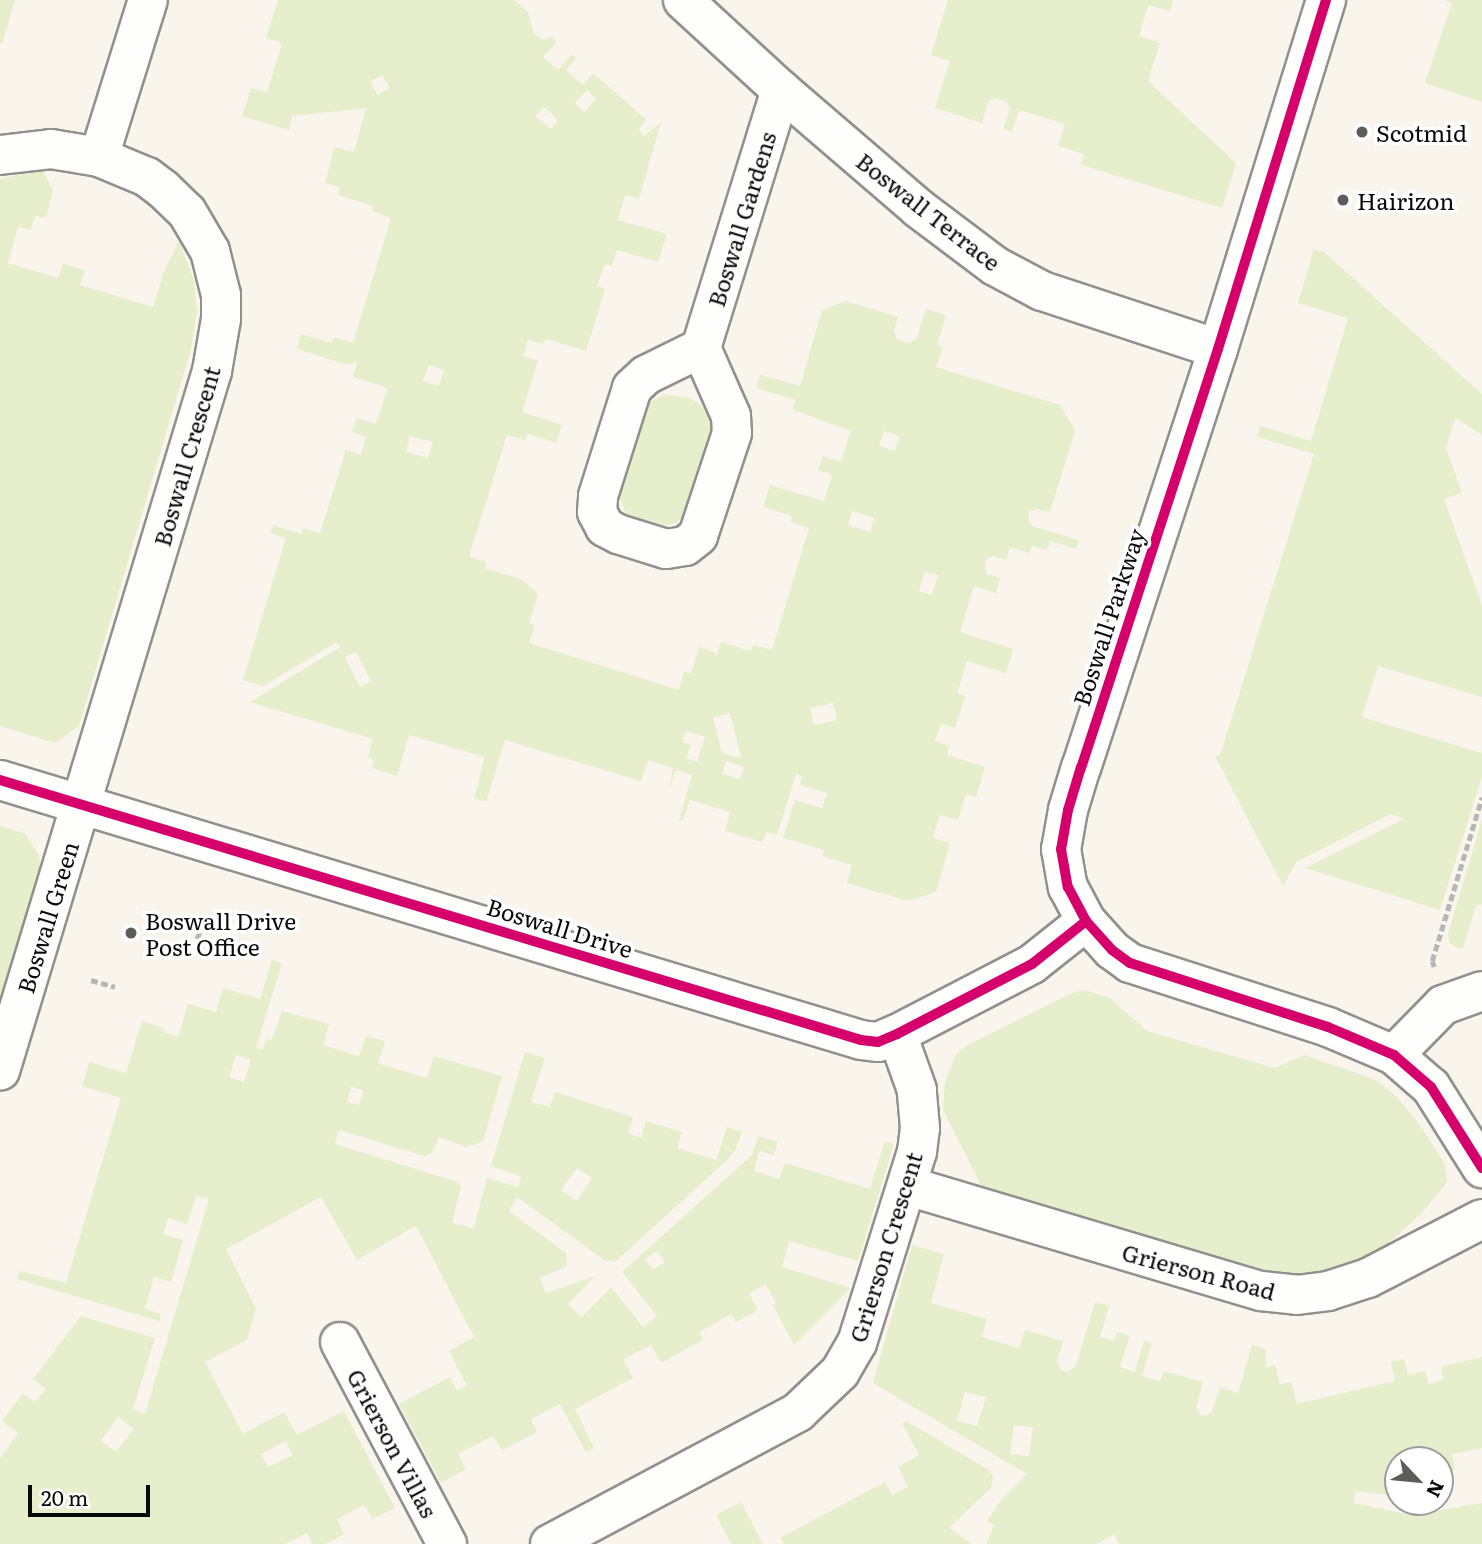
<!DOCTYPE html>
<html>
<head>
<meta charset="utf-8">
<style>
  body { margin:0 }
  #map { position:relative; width:1482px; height:1544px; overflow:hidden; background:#f9f5ec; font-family:Literata,serif }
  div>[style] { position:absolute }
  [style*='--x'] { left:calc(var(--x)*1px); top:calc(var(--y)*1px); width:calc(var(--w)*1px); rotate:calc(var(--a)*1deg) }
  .green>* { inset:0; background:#e6eecc }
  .path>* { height:4.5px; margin-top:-2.25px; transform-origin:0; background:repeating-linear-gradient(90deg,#b7b6b5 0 7px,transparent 0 10.5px) }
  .roads { filter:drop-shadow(2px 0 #92908c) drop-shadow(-2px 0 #92908c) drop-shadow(0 2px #92908c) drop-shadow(0 -2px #92908c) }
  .minor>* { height:38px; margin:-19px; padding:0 19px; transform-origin:19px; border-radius:19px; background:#fefefc }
  .tertiary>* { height:38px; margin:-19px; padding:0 19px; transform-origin:19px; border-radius:19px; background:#fefefc }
  .cycleway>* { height:10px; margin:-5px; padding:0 5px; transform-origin:5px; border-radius:5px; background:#d6006c }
  .dots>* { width:19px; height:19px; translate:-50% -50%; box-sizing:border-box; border:4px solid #fff; border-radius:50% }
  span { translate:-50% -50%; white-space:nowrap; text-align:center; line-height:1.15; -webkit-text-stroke:7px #fff; paint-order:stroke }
  .poi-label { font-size:23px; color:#0a0a0a }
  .left { translate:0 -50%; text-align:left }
  .street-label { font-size:23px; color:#0a0a0a }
  .north { position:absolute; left:1384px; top:1446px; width:70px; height:70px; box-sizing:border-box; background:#fff; border:2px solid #9d9d9d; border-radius:50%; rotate:116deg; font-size:19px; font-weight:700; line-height:28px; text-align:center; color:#0a0a0a }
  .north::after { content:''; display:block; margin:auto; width:24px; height:32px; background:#5e5c59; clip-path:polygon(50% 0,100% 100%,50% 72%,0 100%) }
  .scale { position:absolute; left:28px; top:1485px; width:122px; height:32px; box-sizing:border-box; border:4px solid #0a0a0a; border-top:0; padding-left:9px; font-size:21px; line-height:24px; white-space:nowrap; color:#0a0a0a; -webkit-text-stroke:5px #fff; paint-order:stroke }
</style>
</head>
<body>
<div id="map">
  <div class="green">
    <i style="clip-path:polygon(0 0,15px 0,2px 44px,0 43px)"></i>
    <i style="clip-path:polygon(evenodd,278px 0,514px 0,528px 12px,534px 34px,544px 40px,551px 36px,557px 42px,543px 57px,558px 70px,572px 54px,576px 58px,566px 70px,583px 85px,593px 73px,646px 119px,639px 130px,644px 136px,661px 122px,639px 199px,625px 195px,618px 220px,667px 234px,658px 262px,617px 250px,612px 266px,605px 264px,597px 286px,605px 289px,586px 351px,546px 339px,543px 344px,528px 340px,523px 356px,538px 361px,522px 412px,562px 425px,556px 443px,528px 434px,525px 440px,507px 435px,469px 556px,487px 562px,485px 568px,521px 579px,538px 594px,529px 623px,535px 626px,529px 643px,679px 690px,684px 672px,691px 673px,699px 647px,714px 652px,716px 657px,721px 642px,751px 651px,753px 645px,772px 650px,809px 528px,791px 522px,792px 516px,763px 507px,770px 485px,824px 501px,832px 475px,818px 470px,823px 456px,841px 462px,851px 431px,793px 410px,795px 400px,756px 388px,760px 375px,800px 386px,822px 310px,846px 301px,898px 317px,894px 331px,897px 339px,909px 343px,917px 338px,926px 309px,946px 315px,937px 345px,943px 347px,936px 367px,1060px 405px,1075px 431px,1050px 512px,1037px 509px,1029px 512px,1028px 518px,1032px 526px,1079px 540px,1077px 549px,1050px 541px,1047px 550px,1032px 546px,1029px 553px,1010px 547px,1006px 560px,992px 556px,985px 560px,986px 574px,1000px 578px,996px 593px,974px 586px,960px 632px,1013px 649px,1006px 673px,967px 661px,957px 693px,965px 696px,955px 728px,941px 724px,935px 741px,949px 746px,947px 755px,985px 767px,976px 797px,966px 794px,958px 820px,940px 815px,933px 838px,950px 843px,936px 892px,908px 901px,847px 883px,852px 865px,822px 856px,824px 850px,783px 838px,795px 800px,822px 808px,827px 793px,800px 785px,802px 776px,796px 774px,777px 835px,766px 832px,762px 842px,725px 831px,730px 812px,690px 800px,683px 821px,679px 820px,692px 775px,676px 770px,669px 790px,673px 768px,648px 760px,641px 781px,505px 740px,486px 802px,474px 798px,485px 757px,409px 735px,397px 776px,372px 768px,374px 760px,368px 757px,373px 739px,250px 702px,340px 647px,337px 642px,263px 686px,243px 680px,286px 538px,270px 533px,273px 525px,301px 534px,303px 528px,320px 533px,346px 450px,361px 455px,366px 437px,352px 432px,357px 418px,376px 424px,388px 388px,353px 377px,357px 361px,348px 365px,297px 349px,301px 334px,332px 343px,334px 337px,353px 343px,391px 218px,372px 211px,373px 206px,338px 195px,340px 187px,325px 183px,334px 147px,354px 152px,366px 108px,292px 116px,289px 130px,242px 116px,251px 88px,267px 92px,282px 43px,266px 38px,278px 0,382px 75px,390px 88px,378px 95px,370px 82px,382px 75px,278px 0,587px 90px,596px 99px,584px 112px,575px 103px,587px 90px,278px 0,544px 107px,558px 120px,551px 129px,535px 116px,544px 107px,278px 0,429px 365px,444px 370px,439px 386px,423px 381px,429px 365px,278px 0,884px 431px,900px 436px,895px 451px,879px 446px,884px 431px,278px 0,410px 436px,433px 442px,428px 458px,406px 452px,410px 436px,278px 0,852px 511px,874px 518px,870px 532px,848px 525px,852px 511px,278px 0,925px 572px,938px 575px,932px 595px,919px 591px,925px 572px,278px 0,356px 652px,371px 681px,360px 687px,345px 657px,356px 652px,278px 0,833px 703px,837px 720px,814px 725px,810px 708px,833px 703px,278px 0,730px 713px,741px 757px,740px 758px,722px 753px,713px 718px,730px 713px,278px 0,686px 731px,705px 737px,697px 762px,686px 758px,691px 745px,682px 742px,686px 731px,278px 0,726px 761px,744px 767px,740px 779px,722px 774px,726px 761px)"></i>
    <i style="clip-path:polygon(948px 0,1173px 0,1170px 11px,1148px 5px,1139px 36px,1160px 43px,1148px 81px,1236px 163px,1222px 208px,1081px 165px,1084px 154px,1058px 146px,1065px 124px,1019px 110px,1012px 132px,1003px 129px,1010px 109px,1006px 101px,995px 98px,988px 102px,982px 123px,935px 108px,950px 61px,931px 55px)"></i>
    <i style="clip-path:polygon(1444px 0,1482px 0,1482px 102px,1425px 83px,1452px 3px)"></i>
    <i style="clip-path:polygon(42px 169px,53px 191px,46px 218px,35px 216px,31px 230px,18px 227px,8px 263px,58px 278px,63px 264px,85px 270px,80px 285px,153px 307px,164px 271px,179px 241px,194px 280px,197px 312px,191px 349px,79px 726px,55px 743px,0 726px,0 179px)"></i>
    <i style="clip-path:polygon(1314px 249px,1324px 252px,1482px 394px,1482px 435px,1455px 418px,1446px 448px,1462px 493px,1444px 499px,1482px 605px,1482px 697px,1378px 666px,1362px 717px,1482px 753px,1482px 777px,1440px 910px,1305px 868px,1404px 819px,1391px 814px,1296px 862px,1283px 886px,1215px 756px,1220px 755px,1223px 746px,1314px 454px,1257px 437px,1260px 426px,1311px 441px,1348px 318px,1298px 303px)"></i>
    <i style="clip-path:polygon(664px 394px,691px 398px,703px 407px,711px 421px,712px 434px,687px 513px,676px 523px,654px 528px,634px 521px,626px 513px,619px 495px,644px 406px)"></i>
    <i style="clip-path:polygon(1482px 819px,1482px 904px,1476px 906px,1463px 948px,1457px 948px,1450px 943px,1448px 934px)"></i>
    <i style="clip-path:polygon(0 826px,26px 834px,39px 856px,41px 879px,0 1005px)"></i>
    <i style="clip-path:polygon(evenodd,272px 960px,282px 963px,256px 1048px,263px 1050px,266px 1039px,272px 1040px,282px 1011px,329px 1024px,323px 1045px,359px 1056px,366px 1036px,385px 1041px,378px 1063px,397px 1069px,427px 1078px,434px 1056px,502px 1076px,483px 1142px,465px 1147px,439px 1137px,432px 1153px,424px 1156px,339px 1130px,335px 1144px,458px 1182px,461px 1187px,452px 1223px,474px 1228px,487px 1178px,518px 1187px,521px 1176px,491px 1166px,525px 1052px,545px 1058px,531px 1102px,550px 1107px,555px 1092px,633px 1117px,628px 1133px,641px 1138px,646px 1121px,682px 1132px,677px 1148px,716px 1160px,727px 1127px,742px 1132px,735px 1151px,726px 1161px,615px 1262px,604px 1260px,517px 1197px,509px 1211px,566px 1253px,567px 1266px,540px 1278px,546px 1293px,595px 1276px,568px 1304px,581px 1317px,611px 1287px,643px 1327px,657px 1316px,622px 1272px,752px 1155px,758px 1136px,778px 1142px,774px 1155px,759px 1151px,754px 1171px,779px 1179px,785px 1163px,870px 1189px,885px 1141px,894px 1144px,858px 1261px,789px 1241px,782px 1267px,851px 1288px,794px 1345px,773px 1305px,776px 1303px,766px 1284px,749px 1294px,758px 1310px,736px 1322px,731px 1314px,699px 1332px,703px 1340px,661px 1363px,651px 1345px,623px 1359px,633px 1378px,575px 1409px,594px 1448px,586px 1452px,560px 1404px,531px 1419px,537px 1432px,502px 1450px,493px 1436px,458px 1454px,466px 1469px,441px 1483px,399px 1404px,450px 1377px,457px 1391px,467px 1386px,449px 1351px,474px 1337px,416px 1226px,357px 1260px,321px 1197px,226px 1249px,256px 1309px,247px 1340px,205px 1362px,243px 1434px,284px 1412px,297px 1435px,344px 1411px,395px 1508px,373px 1519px,364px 1505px,337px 1519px,344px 1534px,326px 1544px,313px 1544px,307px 1533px,286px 1544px,0 1544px,0 1458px,18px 1433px,2px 1421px,23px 1393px,35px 1402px,46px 1389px,33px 1379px,81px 1316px,155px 1338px,133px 1409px,145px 1414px,209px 1199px,196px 1196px,187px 1224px,168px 1218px,163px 1234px,183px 1240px,171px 1282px,154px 1277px,145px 1309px,161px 1314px,159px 1321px,17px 1279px,20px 1271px,66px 1283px,121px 1098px,82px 1086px,89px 1062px,126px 1073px,142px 1021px,164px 1028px,163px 1032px,178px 1037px,188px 1004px,216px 1012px,223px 988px,260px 999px,272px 960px,236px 1055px,251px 1060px,244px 1082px,229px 1077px,236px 1055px,272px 960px,351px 1087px,364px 1090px,359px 1105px,347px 1102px,351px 1087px,272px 960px,577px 1168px,592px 1178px,577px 1201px,561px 1190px,577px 1168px,272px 960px,657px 1251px,665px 1262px,653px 1270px,645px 1259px,657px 1251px,272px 960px,118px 1417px,134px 1429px,116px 1452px,101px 1441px,118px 1417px,272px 960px,286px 1441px,293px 1455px,268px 1467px,261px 1454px,286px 1441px)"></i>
    <i style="clip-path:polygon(1084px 990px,1110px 998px,1147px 1031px,1275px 1068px,1304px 1055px,1374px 1079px,1394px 1094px,1420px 1125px,1445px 1164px,1447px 1182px,1422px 1213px,1373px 1257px,1302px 1283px,991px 1197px,982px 1187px,943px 1110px,945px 1082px,956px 1054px,966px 1046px,1070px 994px)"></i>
    <i style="clip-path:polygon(evenodd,912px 1245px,944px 1254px,931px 1303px,987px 1319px,982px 1337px,1019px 1348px,1025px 1330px,1063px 1341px,1057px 1361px,1061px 1370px,1068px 1372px,1076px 1366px,1095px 1302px,1109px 1306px,1100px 1337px,1114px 1341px,1117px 1332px,1130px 1336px,1120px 1367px,1135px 1372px,1144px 1341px,1152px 1343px,1142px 1376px,1160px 1381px,1164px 1371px,1203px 1382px,1196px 1407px,1200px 1414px,1205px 1416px,1212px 1412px,1220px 1387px,1238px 1393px,1252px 1345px,1266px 1349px,1266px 1367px,1275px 1365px,1280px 1384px,1291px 1382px,1297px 1404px,1395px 1381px,1391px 1362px,1404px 1359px,1408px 1375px,1425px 1371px,1429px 1384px,1443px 1380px,1441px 1367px,1482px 1357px,1482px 1448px,1452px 1454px,1455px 1470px,1440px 1474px,1440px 1460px,1398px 1460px,1398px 1496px,1355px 1491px,1354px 1503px,1412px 1515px,1482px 1503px,1482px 1544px,1119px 1544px,1114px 1535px,1096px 1544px,986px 1544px,994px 1525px,987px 1521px,1001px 1500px,1027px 1474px,873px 1383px,912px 1245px,965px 1392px,986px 1397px,977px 1426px,957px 1421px,965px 1392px,912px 1245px,1014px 1425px,1033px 1427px,1029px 1456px,1010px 1454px,1014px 1425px)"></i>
    <i style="clip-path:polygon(906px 1421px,989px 1470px,993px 1476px,991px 1488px,949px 1528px,972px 1544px,784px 1544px,780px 1538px,885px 1482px,892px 1495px,908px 1487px,898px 1467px,919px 1455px,902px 1423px)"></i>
    <i style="clip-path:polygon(741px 1502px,763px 1544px,731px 1544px,716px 1515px)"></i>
  </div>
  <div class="path">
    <i style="--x:197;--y:939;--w:18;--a:-71"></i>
    <i style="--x:1434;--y:967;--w:6;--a:-108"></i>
    <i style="--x:1432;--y:961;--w:171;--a:-73"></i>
    <i style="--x:91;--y:980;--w:25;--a:16"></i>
  </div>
  <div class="roads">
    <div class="minor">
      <i style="--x:683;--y:0;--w:133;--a:42.6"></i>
      <i style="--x:781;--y:90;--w:181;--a:40.7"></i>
      <i style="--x:918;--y:208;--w:96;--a:37"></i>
      <i style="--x:995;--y:266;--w:53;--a:28"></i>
      <i style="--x:1042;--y:291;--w:185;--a:18.2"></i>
      <i style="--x:0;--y:155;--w:51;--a:-6.7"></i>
      <i style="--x:51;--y:149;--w:49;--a:9.5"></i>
      <i style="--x:99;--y:157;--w:52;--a:22.6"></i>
      <i style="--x:147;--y:177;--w:20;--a:37"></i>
      <i style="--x:163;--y:189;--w:33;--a:44"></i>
      <i style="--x:187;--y:212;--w:45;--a:59.5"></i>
      <i style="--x:210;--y:251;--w:45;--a:76"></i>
      <i style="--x:221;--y:295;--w:24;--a:90"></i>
      <i style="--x:221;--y:319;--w:53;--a:99.8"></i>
      <i style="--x:212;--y:371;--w:731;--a:106.85"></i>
      <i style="--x:99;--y:157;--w:164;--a:-72.7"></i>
      <i style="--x:701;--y:348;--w:74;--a:66.2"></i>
      <i style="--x:731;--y:416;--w:17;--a:87"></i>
      <i style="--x:732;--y:433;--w:108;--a:108.3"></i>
      <i style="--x:698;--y:536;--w:16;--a:142"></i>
      <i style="--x:685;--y:546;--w:19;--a:171"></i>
      <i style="--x:666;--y:549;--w:50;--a:-162.6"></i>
      <i style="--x:618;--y:534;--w:15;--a:-152"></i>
      <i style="--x:605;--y:527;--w:17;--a:-118"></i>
      <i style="--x:597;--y:512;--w:16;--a:-86"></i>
      <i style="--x:598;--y:496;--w:113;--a:-72.5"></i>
      <i style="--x:632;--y:388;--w:19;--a:-43"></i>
      <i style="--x:646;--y:375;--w:61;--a:-26.1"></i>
      <i style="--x:701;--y:348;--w:270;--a:-72.8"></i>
      <i style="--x:0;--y:780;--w:899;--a:16.8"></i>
      <i style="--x:861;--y:1040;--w:17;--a:7"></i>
      <i style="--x:878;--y:1042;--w:21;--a:-23"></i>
      <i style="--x:897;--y:1034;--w:152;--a:-27.4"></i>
      <i style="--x:1032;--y:964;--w:69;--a:-38.5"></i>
      <i style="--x:1394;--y:1055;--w:70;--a:-45.6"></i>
      <i style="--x:1443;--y:1005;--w:41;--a:-19.7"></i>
      <i style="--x:908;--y:1186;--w:368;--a:16.6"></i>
      <i style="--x:1261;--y:1291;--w:36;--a:6"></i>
      <i style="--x:1297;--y:1295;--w:31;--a:-7"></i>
      <i style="--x:1328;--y:1291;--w:42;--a:-18"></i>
      <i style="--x:1368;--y:1278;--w:128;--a:-27.4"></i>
      <i style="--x:340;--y:1342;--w:229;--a:62.1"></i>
      <i style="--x:550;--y:1544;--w:281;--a:-28"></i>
      <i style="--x:798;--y:1412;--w:58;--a:-43.6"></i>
      <i style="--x:840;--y:1372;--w:34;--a:-60"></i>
      <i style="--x:857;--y:1343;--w:200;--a:-72.6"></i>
      <i style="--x:917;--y:1152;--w:24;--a:-83"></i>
      <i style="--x:920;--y:1128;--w:38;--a:-95"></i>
      <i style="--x:917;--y:1090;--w:59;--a:-109.7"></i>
    </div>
    <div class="tertiary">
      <i style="--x:1326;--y:0;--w:365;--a:107.2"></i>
      <i style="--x:1218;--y:349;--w:440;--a:108.1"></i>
      <i style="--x:1081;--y:767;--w:45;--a:106.8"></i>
      <i style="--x:1068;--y:810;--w:40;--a:100"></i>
      <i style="--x:1061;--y:849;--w:39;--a:80"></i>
      <i style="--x:1068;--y:887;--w:38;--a:62"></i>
      <i style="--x:1086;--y:921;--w:39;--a:48"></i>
      <i style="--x:1112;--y:950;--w:22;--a:36"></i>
      <i style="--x:1130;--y:963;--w:208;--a:17.9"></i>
      <i style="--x:1328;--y:1027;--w:72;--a:23"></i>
      <i style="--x:1394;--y:1055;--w:49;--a:40.9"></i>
      <i style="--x:1431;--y:1087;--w:96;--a:57.8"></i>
    </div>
  </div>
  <div class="cycleway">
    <i style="--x:1326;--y:0;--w:365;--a:107.2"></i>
    <i style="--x:1218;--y:349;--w:440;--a:108.1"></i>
    <i style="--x:1081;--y:767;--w:45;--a:106.8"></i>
    <i style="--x:1068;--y:810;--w:40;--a:100"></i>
    <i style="--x:1061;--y:849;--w:39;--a:80"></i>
    <i style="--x:1068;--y:887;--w:38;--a:62"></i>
    <i style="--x:1086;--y:921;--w:39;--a:48"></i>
    <i style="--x:1112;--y:950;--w:22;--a:36"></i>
    <i style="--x:1130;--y:963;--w:208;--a:17.9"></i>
    <i style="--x:1328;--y:1027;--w:72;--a:23"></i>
    <i style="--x:1394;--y:1055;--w:49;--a:40.9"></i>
    <i style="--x:1431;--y:1087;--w:96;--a:57.8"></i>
    <i style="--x:0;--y:780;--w:899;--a:16.8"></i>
    <i style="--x:861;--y:1040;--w:17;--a:7"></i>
    <i style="--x:878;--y:1042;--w:21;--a:-23"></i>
    <i style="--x:897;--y:1034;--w:152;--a:-27.4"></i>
    <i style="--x:1032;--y:964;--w:69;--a:-38.5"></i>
  </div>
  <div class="dots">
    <i style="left:1362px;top:132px;background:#5e5c59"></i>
    <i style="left:1343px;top:200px;background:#5e5c59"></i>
    <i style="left:131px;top:933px;background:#5e5c59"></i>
  </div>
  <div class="poi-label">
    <span class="left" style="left:1376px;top:132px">Scotmid</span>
    <span class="left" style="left:1357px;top:200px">Hairizon</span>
    <span class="left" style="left:145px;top:933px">Boswall Drive<br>Post Office</span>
  </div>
  <div class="street-label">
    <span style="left:929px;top:211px;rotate:38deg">Boswall Terrace</span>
    <span style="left:741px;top:219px;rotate:-73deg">Boswall Gardens</span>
    <span style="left:186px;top:456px;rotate:-74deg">Boswall Crescent</span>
    <span style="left:1108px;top:617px;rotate:-72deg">Boswall Parkway</span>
    <span style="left:47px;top:917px;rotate:-73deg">Boswall Green</span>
    <span style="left:560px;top:927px;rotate:17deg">Boswall Drive</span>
    <span style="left:885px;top:1247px;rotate:-73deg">Grierson Crescent</span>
    <span style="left:1199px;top:1271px;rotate:15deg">Grierson Road</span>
    <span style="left:393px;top:1443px;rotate:62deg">Grierson Villas</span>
  </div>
  <div class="north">N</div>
  <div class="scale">20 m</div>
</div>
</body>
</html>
